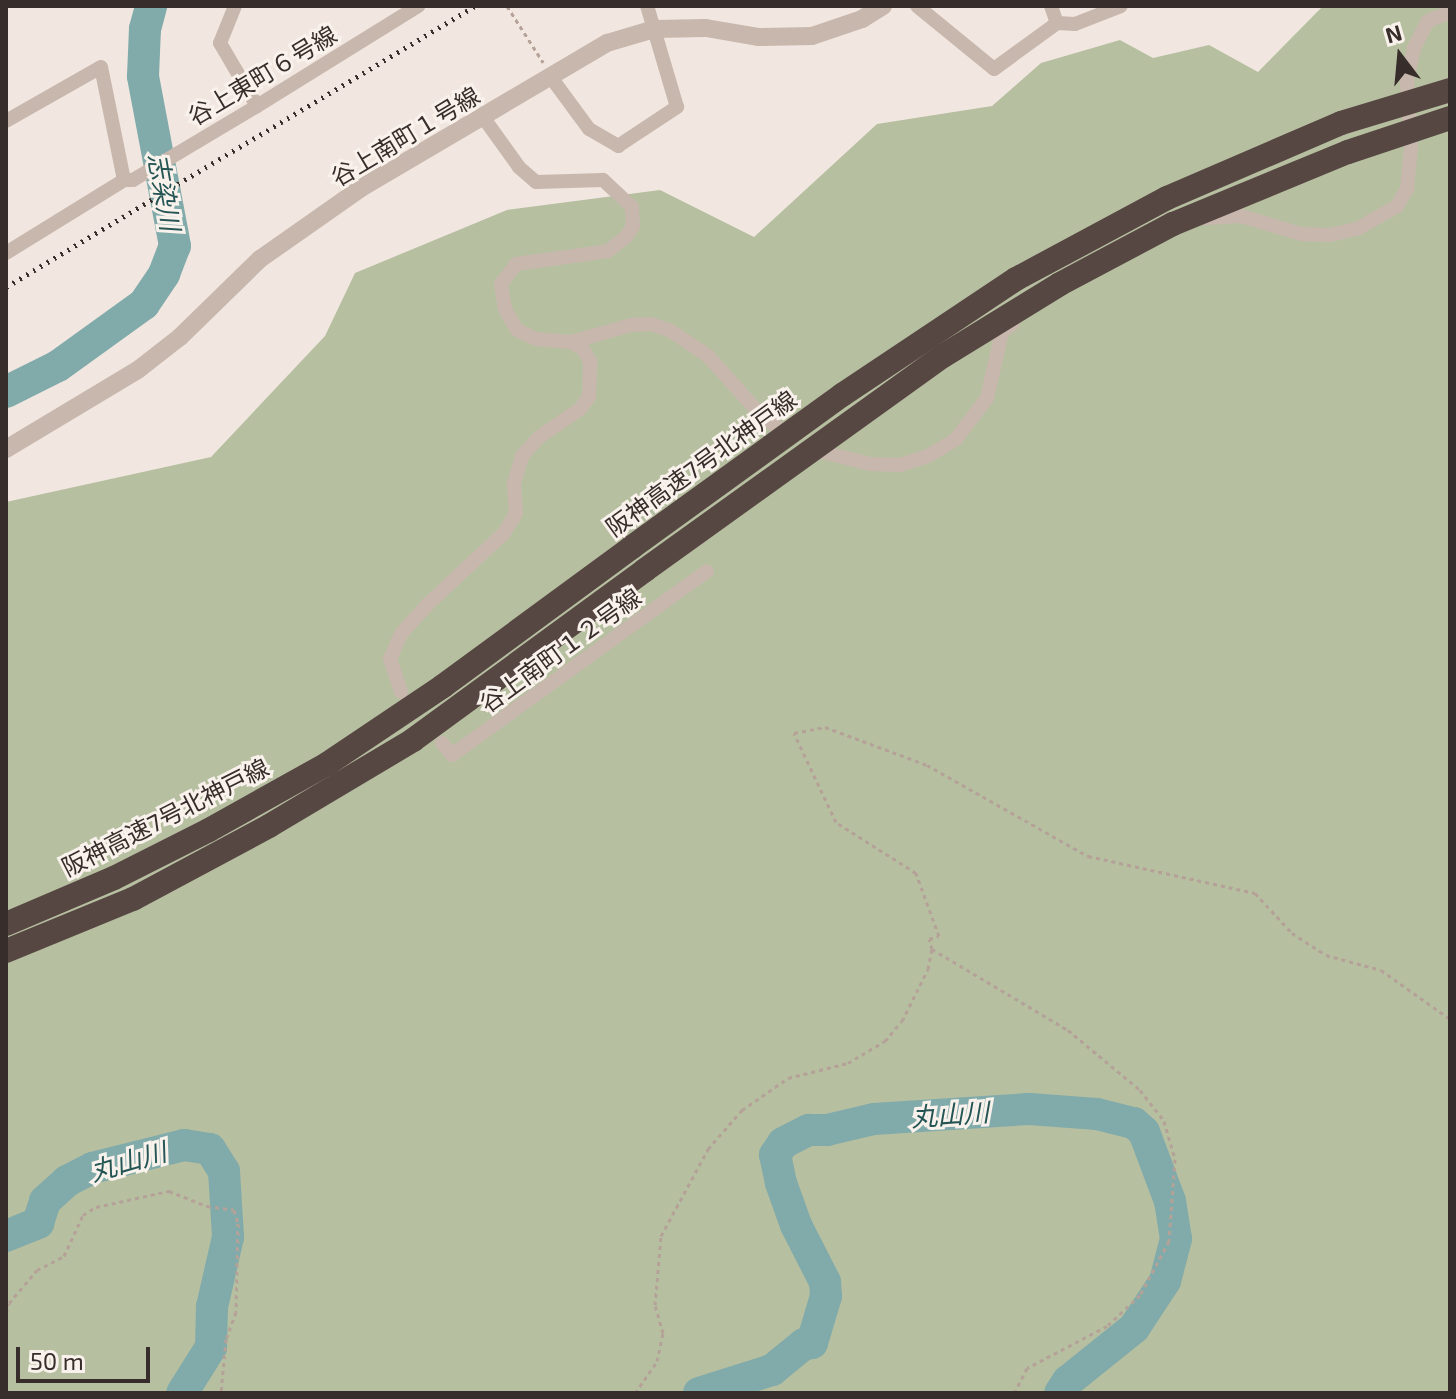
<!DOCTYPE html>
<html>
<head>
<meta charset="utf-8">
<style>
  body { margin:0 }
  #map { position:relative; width:1456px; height:1399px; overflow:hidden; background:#f1e7e0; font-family:"Exo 2","Noto Sans JP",sans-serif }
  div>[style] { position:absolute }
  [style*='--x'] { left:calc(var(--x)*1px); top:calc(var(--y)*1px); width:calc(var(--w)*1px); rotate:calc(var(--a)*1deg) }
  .green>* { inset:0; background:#b7bfa1 }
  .river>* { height:32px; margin:-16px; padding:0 16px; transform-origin:16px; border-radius:16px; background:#81abaa }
  .path>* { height:3px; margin-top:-1.5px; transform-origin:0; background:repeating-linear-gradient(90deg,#b4a197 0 4px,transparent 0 8px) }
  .minor>* { height:14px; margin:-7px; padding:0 7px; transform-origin:7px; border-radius:7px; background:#c8b7ad }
  .tertiary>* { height:18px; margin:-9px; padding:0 9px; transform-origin:9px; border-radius:9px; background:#c8b7ad }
  .motorway>* { height:24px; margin:-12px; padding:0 12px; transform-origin:12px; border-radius:12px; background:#574743 }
  .rail>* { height:5px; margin-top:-2.5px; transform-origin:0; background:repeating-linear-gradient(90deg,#372e2b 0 2px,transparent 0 8px) }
  .motorway-bridge>* { height:24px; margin:-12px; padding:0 12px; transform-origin:12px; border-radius:12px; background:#574743 }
  span { translate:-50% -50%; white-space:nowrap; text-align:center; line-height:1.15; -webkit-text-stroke:6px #f9f2ec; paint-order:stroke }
  .street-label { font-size:24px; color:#372e2b }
  .water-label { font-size:26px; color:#245554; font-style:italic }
  .frame { position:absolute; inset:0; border:8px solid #372e2b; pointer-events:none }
  .north { position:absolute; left:1360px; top:16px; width:80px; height:80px; -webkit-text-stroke:6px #f9f2ec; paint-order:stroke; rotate:344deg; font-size:22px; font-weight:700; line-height:32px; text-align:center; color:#372e2b }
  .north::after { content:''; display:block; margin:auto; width:28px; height:36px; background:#372e2b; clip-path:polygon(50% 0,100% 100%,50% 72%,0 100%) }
  .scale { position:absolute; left:16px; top:1347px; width:134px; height:36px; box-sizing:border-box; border:4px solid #372e2b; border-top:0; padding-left:10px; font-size:24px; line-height:28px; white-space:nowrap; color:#372e2b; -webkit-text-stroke:6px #f9f2ec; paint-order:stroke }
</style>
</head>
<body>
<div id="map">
  <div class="green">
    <i style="clip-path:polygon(1323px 6px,1450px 6px,1450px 1393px,6px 1393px,6px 502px,211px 457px,325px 336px,355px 273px,507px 210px,660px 190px,754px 237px,877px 124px,992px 106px,1041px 63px,1120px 40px,1153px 58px,1209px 45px,1258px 72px)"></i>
  </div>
  <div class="river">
    <i style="--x:6;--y:392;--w:58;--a:-26.6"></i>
    <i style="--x:58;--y:366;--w:106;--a:-35.8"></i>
    <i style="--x:144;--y:304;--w:36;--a:-56"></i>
    <i style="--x:164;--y:274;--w:30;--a:-69"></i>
    <i style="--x:175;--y:246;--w:173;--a:-100.7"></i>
    <i style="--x:143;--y:76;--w:47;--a:-87.6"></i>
    <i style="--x:145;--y:29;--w:24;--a:-75"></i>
    <i style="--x:6;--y:1236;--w:35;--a:-22"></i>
    <i style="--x:38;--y:1223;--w:23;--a:-72"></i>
    <i style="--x:45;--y:1201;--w:30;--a:-42"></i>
    <i style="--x:67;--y:1181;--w:28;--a:-27"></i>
    <i style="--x:92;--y:1168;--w:95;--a:-14"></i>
    <i style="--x:184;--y:1145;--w:26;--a:9"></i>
    <i style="--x:210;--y:1149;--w:26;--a:58"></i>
    <i style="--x:224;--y:1171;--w:66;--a:86.5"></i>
    <i style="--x:228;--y:1237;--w:72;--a:102.9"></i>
    <i style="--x:212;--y:1307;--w:40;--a:91.4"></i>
    <i style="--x:211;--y:1347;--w:54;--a:122.2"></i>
    <i style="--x:699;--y:1393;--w:77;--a:-17.5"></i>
    <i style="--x:772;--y:1370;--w:41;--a:-39.1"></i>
    <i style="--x:804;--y:1344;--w:8;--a:-7"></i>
    <i style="--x:812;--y:1343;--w:49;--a:-73.4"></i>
    <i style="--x:826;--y:1296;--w:14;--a:-94"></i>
    <i style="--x:825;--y:1282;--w:64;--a:-117"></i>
    <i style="--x:796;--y:1225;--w:45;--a:-109.7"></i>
    <i style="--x:781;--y:1183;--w:29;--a:-102"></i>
    <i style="--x:775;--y:1155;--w:14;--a:-56"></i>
    <i style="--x:783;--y:1143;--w:29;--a:-27"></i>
    <i style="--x:809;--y:1130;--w:18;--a:0"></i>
    <i style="--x:827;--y:1130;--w:48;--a:-13.2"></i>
    <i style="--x:874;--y:1119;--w:155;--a:-3.7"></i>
    <i style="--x:1029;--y:1109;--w:68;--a:4.2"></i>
    <i style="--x:1097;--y:1114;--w:38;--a:14"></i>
    <i style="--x:1134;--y:1123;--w:13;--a:42"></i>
    <i style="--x:1144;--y:1132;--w:74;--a:69.4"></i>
    <i style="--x:1170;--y:1201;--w:38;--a:81"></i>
    <i style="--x:1176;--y:1239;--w:43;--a:104.7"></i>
    <i style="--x:1165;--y:1281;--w:56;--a:123.4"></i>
    <i style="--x:1134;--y:1328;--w:85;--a:141.2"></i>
    <i style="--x:1068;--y:1381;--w:14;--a:124"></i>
  </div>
  <div class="path">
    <i style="--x:507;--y:6;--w:67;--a:57.3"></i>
    <i style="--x:932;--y:949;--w:158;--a:30.8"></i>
    <i style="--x:1068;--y:1030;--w:94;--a:39.8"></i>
    <i style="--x:1140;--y:1090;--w:39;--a:52"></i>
    <i style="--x:1164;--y:1121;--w:40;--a:74"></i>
    <i style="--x:1175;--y:1159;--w:82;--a:94.2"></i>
    <i style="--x:1169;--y:1241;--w:61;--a:118.2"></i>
    <i style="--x:1140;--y:1295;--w:45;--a:136.8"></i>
    <i style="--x:1107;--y:1326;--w:90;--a:152.3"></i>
    <i style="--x:1027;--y:1368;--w:28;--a:117"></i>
    <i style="--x:6;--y:1313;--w:10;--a:-73"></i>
    <i style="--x:9;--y:1303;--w:43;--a:-49.7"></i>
    <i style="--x:37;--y:1270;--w:30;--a:-27"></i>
    <i style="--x:64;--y:1256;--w:45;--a:-65.1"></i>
    <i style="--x:83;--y:1215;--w:15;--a:-32"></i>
    <i style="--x:96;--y:1207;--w:75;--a:-12.4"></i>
    <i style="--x:169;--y:1191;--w:41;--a:21.5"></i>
    <i style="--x:207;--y:1206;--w:27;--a:8"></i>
    <i style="--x:234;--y:1210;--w:14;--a:73"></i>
    <i style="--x:238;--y:1223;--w:89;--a:91.3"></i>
    <i style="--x:236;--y:1312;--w:29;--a:110"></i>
    <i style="--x:226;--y:1339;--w:54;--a:95.3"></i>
    <i style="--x:635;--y:1393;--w:39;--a:-55"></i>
    <i style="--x:657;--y:1361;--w:29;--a:-78"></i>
    <i style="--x:663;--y:1333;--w:29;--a:-106"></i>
    <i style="--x:655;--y:1305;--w:69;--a:-85"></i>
    <i style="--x:661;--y:1236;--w:99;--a:-61.6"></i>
    <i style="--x:708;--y:1149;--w:52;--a:-48.9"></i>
    <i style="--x:742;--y:1110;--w:56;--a:-34.8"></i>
    <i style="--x:788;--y:1078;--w:62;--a:-14"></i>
    <i style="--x:848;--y:1063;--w:43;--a:-30.7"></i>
    <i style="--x:885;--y:1041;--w:26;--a:-50"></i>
    <i style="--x:902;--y:1021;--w:58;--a:-63.4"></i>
    <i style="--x:928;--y:969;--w:20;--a:-79"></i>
    <i style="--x:932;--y:949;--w:10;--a:-107"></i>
    <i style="--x:929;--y:939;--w:10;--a:-17"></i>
    <i style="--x:939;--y:936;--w:67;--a:-110.1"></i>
    <i style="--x:916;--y:873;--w:95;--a:-147.5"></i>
    <i style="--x:836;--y:822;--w:98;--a:-115.3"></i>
    <i style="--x:794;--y:733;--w:32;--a:-11"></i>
    <i style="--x:825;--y:727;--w:109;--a:20.4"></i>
    <i style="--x:927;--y:765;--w:185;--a:29.5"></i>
    <i style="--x:1088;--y:856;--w:171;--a:12.5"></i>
    <i style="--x:1255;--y:893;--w:54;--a:47.2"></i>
    <i style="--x:1292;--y:933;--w:40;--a:32.9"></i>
    <i style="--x:1326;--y:955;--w:57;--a:15.3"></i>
    <i style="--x:1381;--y:970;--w:85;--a:35.4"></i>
  </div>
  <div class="minor">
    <i style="--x:235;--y:6;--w:40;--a:112"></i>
    <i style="--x:220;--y:43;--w:73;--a:59.6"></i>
    <i style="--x:917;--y:6;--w:99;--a:39.3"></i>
    <i style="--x:994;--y:69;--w:78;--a:-36.1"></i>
    <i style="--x:1057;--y:23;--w:18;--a:3"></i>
    <i style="--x:1075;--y:24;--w:49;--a:-21.4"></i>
    <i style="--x:1051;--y:6;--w:18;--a:71"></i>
    <i style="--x:550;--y:76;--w:66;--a:53.7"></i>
    <i style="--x:589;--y:129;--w:34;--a:30"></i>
    <i style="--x:618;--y:146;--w:71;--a:-33.5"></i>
    <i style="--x:677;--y:107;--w:105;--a:-106.5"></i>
    <i style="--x:6;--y:121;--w:109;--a:-29.6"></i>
    <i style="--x:101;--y:67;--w:115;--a:78.5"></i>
    <i style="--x:1205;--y:218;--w:36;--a:-3"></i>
    <i style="--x:1241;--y:216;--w:63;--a:16.7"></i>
    <i style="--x:1301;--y:234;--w:29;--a:2"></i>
    <i style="--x:1330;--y:235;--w:28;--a:-13"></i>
    <i style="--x:1357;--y:229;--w:46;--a:-29.9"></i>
    <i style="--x:1397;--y:206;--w:20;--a:-60"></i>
    <i style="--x:1407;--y:189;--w:42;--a:-84.6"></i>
    <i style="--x:1411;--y:147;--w:66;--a:-93.5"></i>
    <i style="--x:1407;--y:81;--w:34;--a:-78"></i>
    <i style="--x:1414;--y:48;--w:30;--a:-63"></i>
    <i style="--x:1428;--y:21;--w:24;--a:-22"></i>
    <i style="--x:6;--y:253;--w:139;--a:-31.7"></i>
    <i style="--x:124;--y:180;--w:9;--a:0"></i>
    <i style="--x:133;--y:180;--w:144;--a:-30.8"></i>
    <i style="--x:257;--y:106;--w:190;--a:-31.8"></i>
    <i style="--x:571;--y:342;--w:62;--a:-15.8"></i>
    <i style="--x:631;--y:325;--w:20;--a:-3"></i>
    <i style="--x:651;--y:324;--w:21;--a:19"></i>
    <i style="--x:671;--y:331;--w:45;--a:34"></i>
    <i style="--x:708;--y:356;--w:76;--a:48.2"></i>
    <i style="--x:759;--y:413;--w:39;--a:38"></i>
    <i style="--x:811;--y:449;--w:61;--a:14.3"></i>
    <i style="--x:870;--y:464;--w:30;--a:2"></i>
    <i style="--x:900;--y:465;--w:29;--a:-18"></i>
    <i style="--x:928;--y:456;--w:33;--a:-31"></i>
    <i style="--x:956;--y:439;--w:51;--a:-52.9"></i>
    <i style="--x:987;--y:398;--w:68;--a:-77.2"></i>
    <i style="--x:1002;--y:332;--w:14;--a:-39"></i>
    <i style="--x:401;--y:692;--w:35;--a:-108"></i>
    <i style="--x:390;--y:659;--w:27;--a:-66"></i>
    <i style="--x:401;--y:634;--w:38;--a:-48"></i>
    <i style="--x:426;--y:606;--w:107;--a:-43.1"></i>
    <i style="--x:504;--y:533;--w:23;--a:-59"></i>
    <i style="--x:516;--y:513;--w:30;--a:-94"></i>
    <i style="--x:514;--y:483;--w:28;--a:-73"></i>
    <i style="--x:522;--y:456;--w:24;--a:-48"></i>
    <i style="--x:538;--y:438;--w:51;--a:-34.6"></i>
    <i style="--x:580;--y:409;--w:15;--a:-53"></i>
    <i style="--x:589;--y:397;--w:36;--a:-88"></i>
    <i style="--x:590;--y:361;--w:14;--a:-120"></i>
    <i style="--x:583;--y:349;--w:14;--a:-150"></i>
    <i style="--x:571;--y:342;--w:35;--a:-175"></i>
    <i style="--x:536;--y:339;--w:21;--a:-155"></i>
    <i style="--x:517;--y:330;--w:24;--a:-120"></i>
    <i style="--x:505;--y:309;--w:25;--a:-99"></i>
    <i style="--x:501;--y:284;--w:25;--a:-53"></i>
    <i style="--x:516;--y:264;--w:93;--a:-8"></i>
    <i style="--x:608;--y:251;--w:23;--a:-38"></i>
    <i style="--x:626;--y:237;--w:13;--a:-58"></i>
    <i style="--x:633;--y:226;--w:19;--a:-93"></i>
    <i style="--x:632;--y:207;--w:40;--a:-137"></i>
    <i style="--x:603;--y:180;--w:67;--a:178.3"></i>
    <i style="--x:536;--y:182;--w:23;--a:-139"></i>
    <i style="--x:519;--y:167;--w:62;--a:-125.8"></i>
    <i style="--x:442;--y:743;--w:16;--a:50"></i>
    <i style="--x:452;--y:755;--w:314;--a:-35.8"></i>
  </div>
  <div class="tertiary">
    <i style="--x:6;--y:449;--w:155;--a:-31"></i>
    <i style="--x:139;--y:369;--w:52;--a:-38"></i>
    <i style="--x:180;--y:337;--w:112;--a:-44.3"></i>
    <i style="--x:260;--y:259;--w:123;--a:-35.1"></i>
    <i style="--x:361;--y:188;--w:286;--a:-30.5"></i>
    <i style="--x:607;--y:43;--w:49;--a:-16.6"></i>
    <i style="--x:654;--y:29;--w:52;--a:-1.1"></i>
    <i style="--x:706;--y:28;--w:54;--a:9.6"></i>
    <i style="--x:759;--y:37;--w:53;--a:-1.1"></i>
    <i style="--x:812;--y:36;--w:53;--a:-18.8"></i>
    <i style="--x:862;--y:19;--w:25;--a:-32"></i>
  </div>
  <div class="motorway">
    <i style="--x:6;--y:924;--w:117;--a:-23.1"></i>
    <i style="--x:114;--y:878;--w:106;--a:-26.8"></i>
    <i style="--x:209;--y:830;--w:135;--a:-29.2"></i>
    <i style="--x:327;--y:764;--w:140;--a:-33.9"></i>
    <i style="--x:443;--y:686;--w:235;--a:-36.3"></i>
    <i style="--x:6;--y:951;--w:137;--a:-22.3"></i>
    <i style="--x:133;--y:899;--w:154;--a:-28.2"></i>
    <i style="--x:269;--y:826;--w:168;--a:-30.8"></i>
    <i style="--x:413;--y:740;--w:288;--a:-36.2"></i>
  </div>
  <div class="rail">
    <i style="--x:6;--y:287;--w:547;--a:-30.93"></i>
  </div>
  <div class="motorway-bridge">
    <i style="--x:632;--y:547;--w:259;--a:-35.9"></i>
    <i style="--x:842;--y:395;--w:209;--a:-33.7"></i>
    <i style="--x:1016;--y:279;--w:171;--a:-28.2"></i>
    <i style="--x:1167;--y:198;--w:189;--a:-23.3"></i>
    <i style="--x:1341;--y:123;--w:114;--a:-16.8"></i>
    <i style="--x:645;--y:570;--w:367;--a:-35.7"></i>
    <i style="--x:943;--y:356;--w:137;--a:-31.6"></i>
    <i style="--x:1060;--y:284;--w:128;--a:-28"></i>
    <i style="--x:1173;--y:224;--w:189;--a:-22.4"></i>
    <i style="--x:1348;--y:152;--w:108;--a:-18.4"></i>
  </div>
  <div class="street-label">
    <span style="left:262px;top:75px;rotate:-31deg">谷上東町６号線</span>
    <span style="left:405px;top:136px;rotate:-31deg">谷上南町１号線</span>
    <span style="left:701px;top:463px;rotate:-36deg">阪神高速7号北神戸線</span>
    <span style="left:560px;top:650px;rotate:-36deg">谷上南町１２号線</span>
    <span style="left:165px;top:817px;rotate:-27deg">阪神高速7号北神戸線</span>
  </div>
  <div class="water-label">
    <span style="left:165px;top:192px;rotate:80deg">志染川</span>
    <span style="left:950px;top:1114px;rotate:-4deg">丸山川</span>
    <span style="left:128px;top:1161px;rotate:-16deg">丸山川</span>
  </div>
  <div class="frame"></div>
  <div class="north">N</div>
  <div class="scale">50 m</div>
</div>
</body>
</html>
